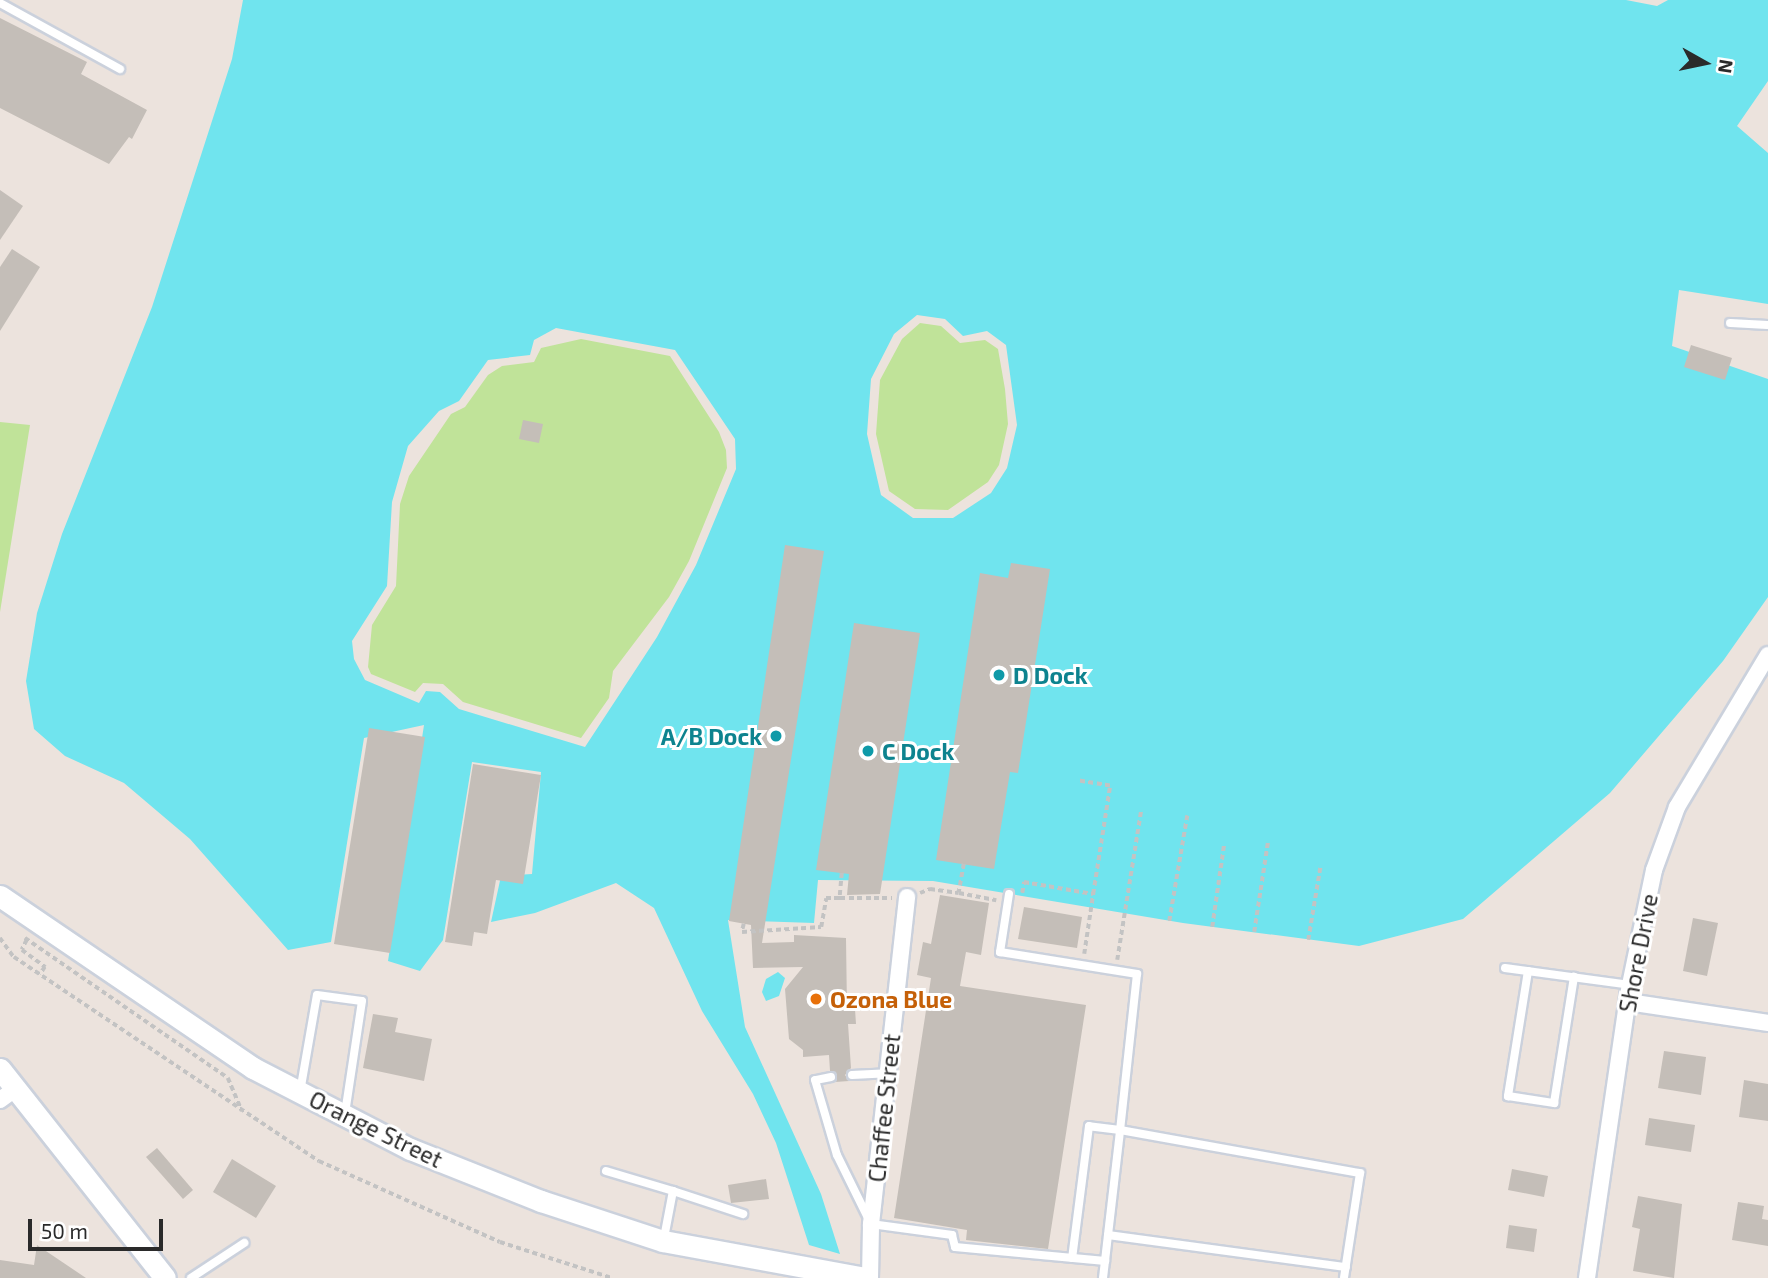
<!DOCTYPE html>
<html>
<head>
<meta charset="utf-8">
<style>
  body { margin:0 }
  #map { position:relative; width:1768px; height:1278px; overflow:hidden; background:#ece3dd; font-family:"Exo 2",sans-serif }
  div>[style] { position:absolute }
  [style*='--x'] { left:calc(var(--x)*1px); top:calc(var(--y)*1px); width:calc(var(--w)*1px); rotate:calc(var(--a)*1deg) }
  .green>* { inset:0; background:#c0e399 }
  .water>* { inset:0; background:#70e4ee }
  .building>* { inset:0; background:#c4beb8 }
  .path>* { height:3.5px; margin-top:-1.75px; transform-origin:0; background:repeating-linear-gradient(90deg,#c3c3c3 0 5px,transparent 0 8.5px) }
  .roads { filter:drop-shadow(2px 0 #cbd1dc) drop-shadow(-2px 0 #cbd1dc) drop-shadow(0 2px #cbd1dc) drop-shadow(0 -2px #cbd1dc) }
  .lane>* { height:8px; margin:-4px; padding:0 4px; transform-origin:4px; border-radius:4px; background:#fff }
  .street>* { height:16px; margin:-8px; padding:0 8px; transform-origin:8px; border-radius:8px; background:#fff }
  .secondary>* { height:21px; margin:-10.5px; padding:0 10.5px; transform-origin:10.5px; border-radius:10.5px; background:#fff }
  .dots>* { width:19px; height:19px; translate:-50% -50%; box-sizing:border-box; border:4px solid #fff; border-radius:50% }
  span { translate:-50% -50%; white-space:nowrap; text-align:center; line-height:1.15; -webkit-text-stroke:6px #fff; paint-order:stroke }
  .culture-label { font-size:23px; color:#0d838f; font-weight:700 }
  .left { translate:0 -50%; text-align:left }
  .right { translate:-100% -50%; text-align:right }
  .street-label { font-size:23px; color:#2a2a2a }
  .food-label { font-size:23px; color:#c56008; font-weight:700 }
  .north { position:absolute; left:1670px; top:28px; width:70px; height:70px; -webkit-text-stroke:5px #fff; paint-order:stroke; rotate:99deg; font-size:19px; font-weight:700; line-height:28px; text-align:center; color:#2a2a2a }
  .north::after { content:''; display:block; margin:auto; width:24px; height:32px; background:#2a2a2a; clip-path:polygon(50% 0,100% 100%,50% 72%,0 100%) }
  .scale { position:absolute; left:28px; top:1219px; width:135px; height:32px; box-sizing:border-box; border:4px solid #2a2a2a; border-top:0; padding-left:9px; font-size:21px; line-height:24px; white-space:nowrap; color:#2a2a2a; -webkit-text-stroke:5px #fff; paint-order:stroke }
</style>
</head>
<body>
<div id="map">
  <div class="green">
    <i style="clip-path:polygon(920px 323px,941px 326px,960px 343px,985px 340px,998px 349px,1005px 389px,1008px 424px,999px 465px,988px 482px,948px 510px,915px 509px,889px 491px,876px 434px,880px 380px,902px 339px)"></i>
    <i style="clip-path:polygon(581px 339px,670px 356px,719px 432px,726px 450px,727px 468px,689px 561px,669px 597px,613px 671px,609px 698px,581px 738px,463px 702px,443px 684px,423px 683px,415px 692px,371px 674px,368px 667px,372px 625px,396px 586px,400px 504px,409px 476px,451px 414px,465px 407px,488px 375px,502px 366px,534px 362px,541px 348px)"></i>
    <i style="clip-path:polygon(0 422px,30px 425px,0 612px)"></i>
  </div>
  <div class="water">
    <i style="clip-path:polygon(evenodd,243px 0,1626px 0,1657px 6px,1668px 0,1768px 0,1768px 81px,1737px 126px,1768px 153px,1768px 304px,1679px 290px,1672px 346px,1768px 379px,1768px 597px,1723px 661px,1610px 793px,1463px 919px,1359px 946px,1183px 923px,933px 881px,818px 880px,814px 923px,728px 920px,745px 1027px,821px 1194px,840px 1254px,809px 1245px,776px 1143px,753px 1094px,702px 1011px,654px 908px,616px 883px,535px 913px,491px 922px,501px 876px,532px 874px,541px 772px,472px 762px,443px 940px,420px 971px,388px 961px,424px 725px,364px 738px,331px 942px,288px 950px,190px 839px,124px 783px,65px 756px,34px 729px,26px 681px,37px 613px,62px 534px,152px 307px,232px 59px,243px 0,917px 315px,945px 319px,963px 336px,987px 331px,1006px 345px,1017px 425px,1007px 468px,991px 493px,953px 518px,913px 518px,881px 495px,867px 434px,871px 379px,894px 334px,917px 315px,243px 0,556px 328px,675px 350px,735px 439px,736px 469px,696px 565px,657px 637px,585px 747px,459px 709px,440px 692px,426px 691px,419px 703px,365px 680px,354px 659px,352px 641px,387px 586px,392px 502px,408px 446px,439px 411px,459px 401px,488px 360px,530px 355px,534px 340px,556px 328px)"></i>
    <i style="clip-path:polygon(778px 972px,785px 978px,779px 996px,766px 1001px,762px 992px,766px 979px)"></i>
  </div>
  <div class="building">
    <i style="clip-path:polygon(0 18px,87px 62px,81px 74px,147px 110px,132px 139px,129px 137px,109px 164px,0 108px)"></i>
    <i style="clip-path:polygon(0 190px,23px 206px,0 240px)"></i>
    <i style="clip-path:polygon(12px 249px,40px 267px,0 331px,0 267px)"></i>
    <i style="clip-path:polygon(1691px 345px,1732px 358px,1725px 380px,1684px 367px)"></i>
    <i style="clip-path:polygon(523px 420px,543px 424px,539px 443px,519px 439px)"></i>
    <i style="clip-path:polygon(785px 545px,824px 551px,762px 943px,794px 942px,794px 935px,846px 938px,847px 1010px,855px 1009px,856px 1024px,848px 1024px,851px 1068px,845px 1075px,849px 1081px,835px 1082px,837px 1075px,830px 1071px,829px 1055px,803px 1057px,803px 1050px,789px 1039px,785px 989px,803px 967px,753px 968px,751px 925px,729px 921px)"></i>
    <i style="clip-path:polygon(1011px 563px,1050px 569px,1018px 773px,1010px 772px,994px 869px,936px 860px,980px 573px,1008px 578px)"></i>
    <i style="clip-path:polygon(854px 623px,920px 633px,880px 894px,847px 895px,849px 874px,816px 870px)"></i>
    <i style="clip-path:polygon(369px 728px,425px 737px,390px 953px,334px 944px)"></i>
    <i style="clip-path:polygon(473px 764px,541px 775px,523px 884px,496px 880px,487px 934px,474px 932px,472px 946px,445px 942px)"></i>
    <i style="clip-path:polygon(940px 895px,989px 903px,981px 955px,966px 952px,960px 986px,1086px 1005px,1048px 1249px,966px 1240px,967px 1230px,894px 1218px,931px 978px,917px 975px,923px 942px,931px 944px)"></i>
    <i style="clip-path:polygon(1024px 907px,1082px 917px,1077px 948px,1018px 939px)"></i>
    <i style="clip-path:polygon(1693px 918px,1718px 923px,1707px 976px,1683px 971px)"></i>
    <i style="clip-path:polygon(373px 1014px,398px 1018px,395px 1032px,432px 1039px,424px 1081px,363px 1068px)"></i>
    <i style="clip-path:polygon(1664px 1051px,1706px 1057px,1701px 1095px,1658px 1088px)"></i>
    <i style="clip-path:polygon(1744px 1080px,1768px 1084px,1768px 1121px,1739px 1117px)"></i>
    <i style="clip-path:polygon(1649px 1118px,1695px 1125px,1691px 1152px,1645px 1145px)"></i>
    <i style="clip-path:polygon(157px 1148px,193px 1190px,183px 1199px,146px 1157px)"></i>
    <i style="clip-path:polygon(232px 1159px,276px 1186px,256px 1218px,213px 1192px)"></i>
    <i style="clip-path:polygon(1512px 1169px,1548px 1176px,1544px 1197px,1508px 1190px)"></i>
    <i style="clip-path:polygon(766px 1179px,769px 1199px,731px 1203px,728px 1185px)"></i>
    <i style="clip-path:polygon(1638px 1196px,1682px 1204px,1674px 1278px,1633px 1271px,1640px 1229px,1632px 1227px)"></i>
    <i style="clip-path:polygon(1738px 1202px,1764px 1206px,1762px 1219px,1768px 1220px,1768px 1246px,1732px 1240px)"></i>
    <i style="clip-path:polygon(1509px 1225px,1537px 1229px,1534px 1252px,1506px 1248px)"></i>
    <i style="clip-path:polygon(37px 1245px,86px 1278px,0 1278px,0 1260px,34px 1265px)"></i>
  </div>
  <div class="path">
    <i style="--x:964;--y:864;--w:29;--a:100"></i>
    <i style="--x:959;--y:893;--w:38;--a:11"></i>
    <i style="--x:842;--y:873;--w:25;--a:95"></i>
    <i style="--x:840;--y:898;--w:52;--a:0"></i>
    <i style="--x:920;--y:893;--w:11;--a:-22"></i>
    <i style="--x:930;--y:889;--w:29;--a:8"></i>
    <i style="--x:1022;--y:893;--w:11;--a:-80"></i>
    <i style="--x:1024;--y:882;--w:70;--a:9.9"></i>
    <i style="--x:1093;--y:894;--w:109;--a:-81.1"></i>
    <i style="--x:1110;--y:786;--w:33;--a:-171"></i>
    <i style="--x:1169;--y:921;--w:107;--a:-80.3"></i>
    <i style="--x:744;--y:924;--w:8;--a:104"></i>
    <i style="--x:742;--y:932;--w:79;--a:-3.6"></i>
    <i style="--x:821;--y:927;--w:29;--a:-80"></i>
    <i style="--x:826;--y:898;--w:14;--a:0"></i>
    <i style="--x:1212;--y:927;--w:84;--a:-81.8"></i>
    <i style="--x:1254;--y:932;--w:93;--a:-81.3"></i>
    <i style="--x:0;--y:938;--w:24;--a:54"></i>
    <i style="--x:14;--y:957;--w:367;--a:33.8"></i>
    <i style="--x:319;--y:1161;--w:198;--a:24.1"></i>
    <i style="--x:500;--y:1242;--w:118;--a:17.8"></i>
    <i style="--x:25;--y:938;--w:247;--a:34.6"></i>
    <i style="--x:228;--y:1078;--w:36;--a:67"></i>
    <i style="--x:27;--y:940;--w:11;--a:117"></i>
    <i style="--x:22;--y:950;--w:29;--a:36"></i>
    <i style="--x:45;--y:967;--w:9;--a:122"></i>
    <i style="--x:1308;--y:940;--w:73;--a:-80.5"></i>
    <i style="--x:1084;--y:954;--w:61;--a:-81.5"></i>
    <i style="--x:1117;--y:960;--w:152;--a:-80.9"></i>
  </div>
  <div class="roads">
    <div class="lane">
      <i style="--x:0;--y:3;--w:137;--a:28.8"></i>
      <i style="--x:1730;--y:323;--w:38;--a:3"></i>
      <i style="--x:1009;--y:894;--w:59;--a:98.8"></i>
      <i style="--x:1000;--y:952;--w:139;--a:9.1"></i>
      <i style="--x:1137;--y:974;--w:157;--a:96.2"></i>
      <i style="--x:1120;--y:1130;--w:31;--a:-173"></i>
      <i style="--x:1089;--y:1126;--w:133;--a:97.3"></i>
      <i style="--x:1505;--y:968;--w:126;--a:7.7"></i>
      <i style="--x:1528;--y:971;--w:127;--a:99.1"></i>
      <i style="--x:1508;--y:1096;--w:47;--a:8.7"></i>
      <i style="--x:1554;--y:1103;--w:128;--a:-81"></i>
      <i style="--x:852;--y:1075;--w:35;--a:-3"></i>
      <i style="--x:831;--y:1077;--w:16;--a:169"></i>
      <i style="--x:815;--y:1080;--w:78;--a:73.7"></i>
      <i style="--x:837;--y:1155;--w:77;--a:63.8"></i>
      <i style="--x:871;--y:1224;--w:82;--a:7.7"></i>
      <i style="--x:952;--y:1235;--w:12;--a:76"></i>
      <i style="--x:955;--y:1247;--w:151;--a:5.3"></i>
      <i style="--x:300;--y:1092;--w:98;--a:-80.1"></i>
      <i style="--x:317;--y:995;--w:45;--a:7.6"></i>
      <i style="--x:362;--y:1001;--w:113;--a:98.6"></i>
      <i style="--x:606;--y:1171;--w:70;--a:16.6"></i>
      <i style="--x:1108;--y:1235;--w:240;--a:7.7"></i>
      <i style="--x:664;--y:1238;--w:48;--a:-79.2"></i>
      <i style="--x:673;--y:1191;--w:74;--a:18.2"></i>
      <i style="--x:191;--y:1278;--w:64;--a:-33.4"></i>
      <i style="--x:1103;--y:1278;--w:149;--a:-83.4"></i>
      <i style="--x:1120;--y:1130;--w:244;--a:10.2"></i>
      <i style="--x:1360;--y:1173;--w:106;--a:98.7"></i>
    </div>
    <div class="street">
      <i style="--x:1628;--y:1002;--w:142;--a:8.5"></i>
      <i style="--x:0;--y:1100;--w:19;--a:-36"></i>
      <i style="--x:870;--y:1278;--w:54;--a:-88.9"></i>
      <i style="--x:871;--y:1224;--w:329;--a:-83.7"></i>
      <i style="--x:1587;--y:1278;--w:296;--a:-81.7"></i>
      <i style="--x:1630;--y:985;--w:117;--a:-78.2"></i>
      <i style="--x:1654;--y:870;--w:67;--a:-69.9"></i>
      <i style="--x:1677;--y:807;--w:177;--a:-59.1"></i>
    </div>
    <div class="secondary">
      <i style="--x:0;--y:896;--w:306;--a:34.2"></i>
      <i style="--x:253;--y:1068;--w:177;--a:27.3"></i>
      <i style="--x:410;--y:1149;--w:141;--a:21.7"></i>
      <i style="--x:541;--y:1201;--w:128;--a:18.2"></i>
      <i style="--x:663;--y:1241;--w:205;--a:10.4"></i>
      <i style="--x:0;--y:1069;--w:266;--a:51.7"></i>
    </div>
  </div>
  <div class="dots">
    <i style="left:999px;top:675px;background:#0f9aa8"></i>
    <i style="left:776px;top:736px;background:#0f9aa8"></i>
    <i style="left:868px;top:751px;background:#0f9aa8"></i>
    <i style="left:816px;top:999px;background:#e8710a"></i>
  </div>
  <div class="culture-label">
    <span class="left" style="left:1013px;top:675px">D Dock</span>
    <span class="right" style="left:762px;top:736px">A/B Dock</span>
    <span class="left" style="left:882px;top:751px">C Dock</span>
  </div>
  <div class="street-label">
    <span style="left:1638px;top:953px;rotate:-79deg">Shore Drive</span>
    <span style="left:884px;top:1108px;rotate:-84deg">Chaffee Street</span>
    <span style="left:376px;top:1129px;rotate:26deg">Orange Street</span>
  </div>
  <div class="food-label">
    <span class="left" style="left:830px;top:999px">Ozona Blue</span>
  </div>
  <div class="north">N</div>
  <div class="scale">50 m</div>
</div>
</body>
</html>
